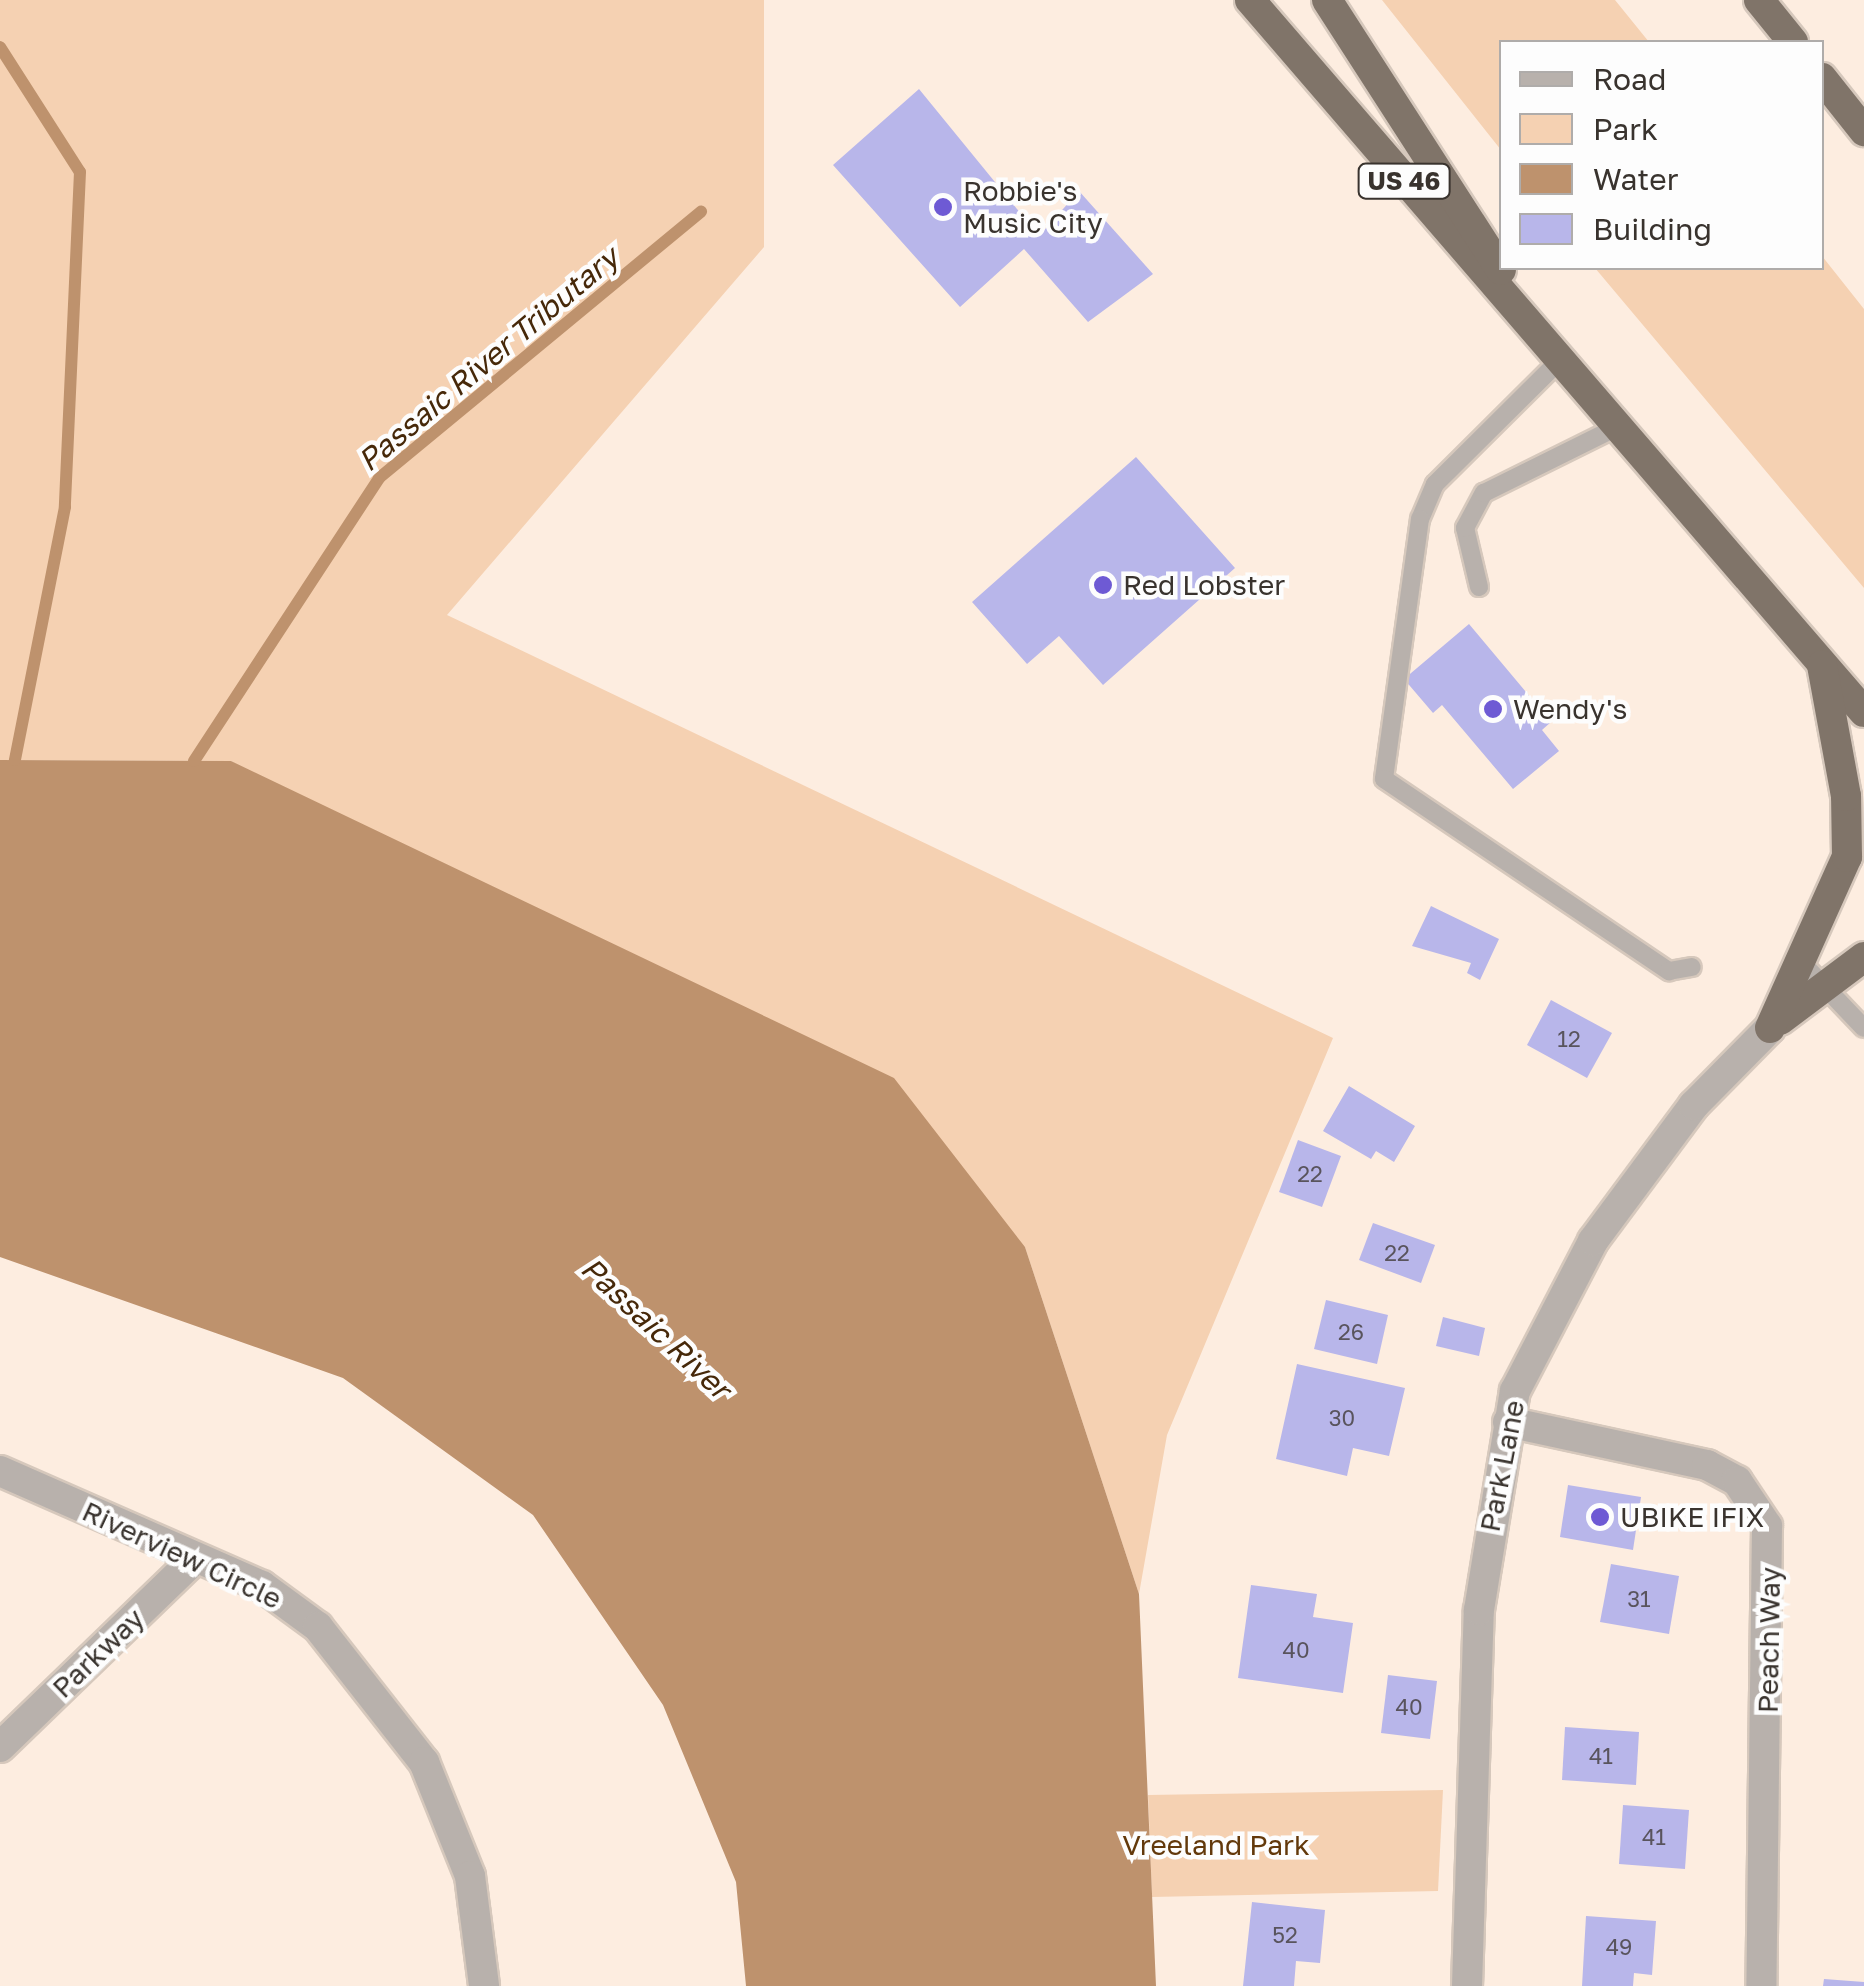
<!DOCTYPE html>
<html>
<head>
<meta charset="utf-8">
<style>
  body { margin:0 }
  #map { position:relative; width:1864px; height:1986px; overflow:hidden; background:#fdede0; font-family:"Golos Text",sans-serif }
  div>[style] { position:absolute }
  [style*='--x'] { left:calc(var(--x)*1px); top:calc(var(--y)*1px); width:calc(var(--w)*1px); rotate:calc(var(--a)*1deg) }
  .green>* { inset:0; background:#f5d1b2 }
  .water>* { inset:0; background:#be926d }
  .stream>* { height:12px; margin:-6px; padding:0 6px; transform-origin:6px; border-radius:6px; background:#be926d }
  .building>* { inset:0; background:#b8b6ea }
  .roads { filter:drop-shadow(2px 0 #d6c8bc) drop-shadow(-2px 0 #d6c8bc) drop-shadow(0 2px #d6c8bc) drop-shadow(0 -2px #d6c8bc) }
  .service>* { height:18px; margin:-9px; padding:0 9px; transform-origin:9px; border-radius:9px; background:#b8b1ac }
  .minor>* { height:30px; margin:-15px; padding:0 15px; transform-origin:15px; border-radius:15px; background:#b8b1ac }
  .trunk>* { height:30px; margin:-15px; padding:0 15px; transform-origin:15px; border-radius:15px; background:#807469 }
  .dots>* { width:28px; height:28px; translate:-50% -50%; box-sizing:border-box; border:5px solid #fdfdfd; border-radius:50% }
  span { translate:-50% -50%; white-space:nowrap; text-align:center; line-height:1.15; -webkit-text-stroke:9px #fdfdfd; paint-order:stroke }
  .number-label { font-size:22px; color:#59545d }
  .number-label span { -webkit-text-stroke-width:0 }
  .shield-label span { padding:2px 8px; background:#fdfdfd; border:2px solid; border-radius:8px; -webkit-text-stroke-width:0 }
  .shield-label { font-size:25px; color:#39332e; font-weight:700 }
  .poi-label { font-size:28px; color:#39332e }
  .left { translate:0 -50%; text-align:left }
  .street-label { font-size:28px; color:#39332e }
  .park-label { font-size:28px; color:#63390b }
  .water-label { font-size:30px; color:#462809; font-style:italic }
  .legend { position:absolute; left:1499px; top:40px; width:325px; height:230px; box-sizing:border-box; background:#fdfdfd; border:2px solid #afacaa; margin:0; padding:12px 18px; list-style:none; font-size:30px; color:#39332e }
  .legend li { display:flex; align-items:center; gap:20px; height:50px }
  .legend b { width:50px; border:2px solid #afacaa }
</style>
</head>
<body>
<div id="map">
  <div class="green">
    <i style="clip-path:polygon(0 0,764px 0,764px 247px,447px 615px,1333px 1038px,1167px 1435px,1139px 1594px,1025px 1247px,231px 761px,0 760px)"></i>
    <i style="clip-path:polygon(1382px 0,1615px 0,1649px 42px,1502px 42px,1501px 150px)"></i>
    <i style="clip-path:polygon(1822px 256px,1864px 309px,1864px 588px,1595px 268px,1822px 268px)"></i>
    <i style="clip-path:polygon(1443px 1790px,1438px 1891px,1152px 1897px,1148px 1795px)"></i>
  </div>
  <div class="water">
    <i style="clip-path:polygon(0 760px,231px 761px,894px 1078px,1025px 1247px,1139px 1594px,1156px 1986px,746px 1986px,736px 1882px,663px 1705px,533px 1515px,343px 1378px,0 1257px)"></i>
  </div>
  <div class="stream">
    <i style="--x:0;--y:47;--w:148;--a:57.4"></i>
    <i style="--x:80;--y:172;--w:335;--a:92.6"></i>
    <i style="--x:65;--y:507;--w:258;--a:101.2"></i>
    <i style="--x:194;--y:761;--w:338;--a:-56.8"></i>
    <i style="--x:379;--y:478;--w:418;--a:-39.6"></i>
  </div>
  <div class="building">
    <i style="clip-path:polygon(919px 89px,1039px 236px,1079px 191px,1153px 274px,1088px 322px,1024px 249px,960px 307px,833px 165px)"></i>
    <i style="clip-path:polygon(1136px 457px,1235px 568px,1103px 685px,1059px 636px,1027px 664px,972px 602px)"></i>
    <i style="clip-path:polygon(1469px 624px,1551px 722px,1542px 730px,1559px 751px,1513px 789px,1442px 705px,1433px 713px,1404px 679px)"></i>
    <i style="clip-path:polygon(1431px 906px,1499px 939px,1480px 980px,1467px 973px,1471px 963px,1412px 946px)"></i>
    <i style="clip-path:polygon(1551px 1000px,1612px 1033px,1587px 1078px,1527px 1045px)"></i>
    <i style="clip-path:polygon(1349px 1086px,1415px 1126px,1394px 1162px,1376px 1151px,1371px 1159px,1323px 1131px)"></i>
    <i style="clip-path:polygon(1298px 1140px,1341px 1156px,1322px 1207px,1279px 1192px)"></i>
    <i style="clip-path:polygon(1373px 1223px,1435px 1245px,1421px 1283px,1359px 1260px)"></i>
    <i style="clip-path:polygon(1326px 1300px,1388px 1315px,1377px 1364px,1314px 1349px)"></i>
    <i style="clip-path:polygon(1443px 1317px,1485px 1328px,1479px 1356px,1436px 1346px)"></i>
    <i style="clip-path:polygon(1297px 1364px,1405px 1388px,1389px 1456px,1353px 1448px,1347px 1476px,1276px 1459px)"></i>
    <i style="clip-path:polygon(1568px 1485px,1641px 1497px,1633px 1550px,1560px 1537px)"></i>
    <i style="clip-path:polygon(1611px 1564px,1679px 1576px,1669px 1634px,1600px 1622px)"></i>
    <i style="clip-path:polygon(1251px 1585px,1317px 1594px,1313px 1617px,1353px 1623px,1343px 1693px,1238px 1678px)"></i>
    <i style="clip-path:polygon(1388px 1675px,1437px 1681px,1430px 1739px,1381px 1733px)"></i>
    <i style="clip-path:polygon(1565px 1727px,1639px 1732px,1636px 1785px,1562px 1780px)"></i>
    <i style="clip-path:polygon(1623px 1805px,1689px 1810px,1685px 1869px,1619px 1864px)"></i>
    <i style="clip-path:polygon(1252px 1902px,1325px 1910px,1320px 1963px,1296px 1961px,1294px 1986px,1243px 1986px)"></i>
    <i style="clip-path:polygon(1586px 1916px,1656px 1921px,1652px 1975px,1634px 1973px,1633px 1986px,1582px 1986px)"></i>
    <i style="clip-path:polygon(1824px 1979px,1864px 1982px,1864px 1986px,1823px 1986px)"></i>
  </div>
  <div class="roads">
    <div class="service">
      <i style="--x:1559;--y:361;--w:175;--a:135.2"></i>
      <i style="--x:1435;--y:484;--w:38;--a:113"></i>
      <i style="--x:1420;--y:519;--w:262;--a:97.9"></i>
      <i style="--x:1384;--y:779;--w:344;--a:34"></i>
      <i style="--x:1669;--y:971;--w:23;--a:-10"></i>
      <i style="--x:1479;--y:587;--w:61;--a:-103.3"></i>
      <i style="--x:1465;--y:528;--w:40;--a:-62"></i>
      <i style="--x:1484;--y:493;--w:148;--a:-26.4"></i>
      <i style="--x:1803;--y:964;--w:88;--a:46.4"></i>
    </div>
    <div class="minor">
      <i style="--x:1508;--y:1422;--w:204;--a:12.2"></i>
      <i style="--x:1707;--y:1465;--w:34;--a:28"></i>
      <i style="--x:1737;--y:1481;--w:54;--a:56.3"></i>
      <i style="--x:1767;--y:1526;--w:460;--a:90.7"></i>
      <i style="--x:0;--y:1471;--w:286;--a:23.7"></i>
      <i style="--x:262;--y:1586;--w:69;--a:36.2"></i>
      <i style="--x:318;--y:1627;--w:172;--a:51.9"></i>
      <i style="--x:424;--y:1762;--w:123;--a:68"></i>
      <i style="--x:470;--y:1876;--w:111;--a:82.7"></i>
      <i style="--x:0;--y:1747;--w:272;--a:-44"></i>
      <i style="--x:1467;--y:1986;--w:376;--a:-88.2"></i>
      <i style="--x:1479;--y:1610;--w:222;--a:-80.7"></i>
      <i style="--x:1515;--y:1391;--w:169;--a:-62.5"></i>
      <i style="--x:1593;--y:1241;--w:169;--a:-53.4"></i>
      <i style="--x:1694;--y:1105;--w:108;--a:-45.4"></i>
    </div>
    <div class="trunk">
      <i style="--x:1250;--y:0;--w:940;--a:49.23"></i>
      <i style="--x:1327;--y:0;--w:321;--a:57.2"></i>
      <i style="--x:1759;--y:0;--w:54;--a:51"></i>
      <i style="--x:1822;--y:78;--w:68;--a:51.6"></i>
      <i style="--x:1780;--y:1020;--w:105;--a:-36.9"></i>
      <i style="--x:1770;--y:1028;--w:188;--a:-65.8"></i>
      <i style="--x:1847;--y:857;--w:61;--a:-90.9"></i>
      <i style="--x:1846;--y:796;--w:133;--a:-100.4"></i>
    </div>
  </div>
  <div class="dots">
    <i style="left:943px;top:207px;background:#6e5ad4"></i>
    <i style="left:1103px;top:585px;background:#6e5ad4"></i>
    <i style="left:1493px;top:709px;background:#6e5ad4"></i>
    <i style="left:1600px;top:1517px;background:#6e5ad4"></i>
  </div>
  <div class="number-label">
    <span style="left:1569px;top:1039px">12</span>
    <span style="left:1310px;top:1174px">22</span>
    <span style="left:1397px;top:1253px">22</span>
    <span style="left:1351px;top:1332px">26</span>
    <span style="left:1342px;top:1418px">30</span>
    <span style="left:1639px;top:1599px">31</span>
    <span style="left:1296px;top:1650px">40</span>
    <span style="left:1409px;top:1707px">40</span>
    <span style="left:1601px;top:1756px">41</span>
    <span style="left:1654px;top:1837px">41</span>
    <span style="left:1285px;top:1935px">52</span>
    <span style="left:1619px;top:1947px">49</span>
  </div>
  <div class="shield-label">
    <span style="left:1404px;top:181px">US 46</span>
  </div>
  <div class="poi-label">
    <span class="left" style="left:963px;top:207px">Robbie's<br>Music City</span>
    <span class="left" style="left:1123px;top:585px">Red Lobster</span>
    <span class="left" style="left:1513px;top:709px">Wendy's</span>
    <span class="left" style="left:1620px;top:1517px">UBIKE IFIX</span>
  </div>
  <div class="street-label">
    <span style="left:1502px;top:1466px;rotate:-79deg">Park Lane</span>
    <span style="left:182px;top:1555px;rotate:25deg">Riverview Circle</span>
    <span style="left:1769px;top:1640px;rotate:-89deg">Peach Way</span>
    <span style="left:98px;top:1653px;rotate:-44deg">Parkway</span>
  </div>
  <div class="park-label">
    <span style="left:1216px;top:1845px">Vreeland Park</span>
  </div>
  <div class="water-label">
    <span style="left:488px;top:359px;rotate:-40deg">Passaic River Tributary</span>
    <span style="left:656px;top:1328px;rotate:43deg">Passaic River</span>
  </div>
  <ul class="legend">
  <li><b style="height:12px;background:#b8b1ac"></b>Road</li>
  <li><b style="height:28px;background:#f5d1b2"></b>Park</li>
  <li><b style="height:28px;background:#be926d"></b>Water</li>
  <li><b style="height:28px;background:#b8b6ea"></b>Building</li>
  </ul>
</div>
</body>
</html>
